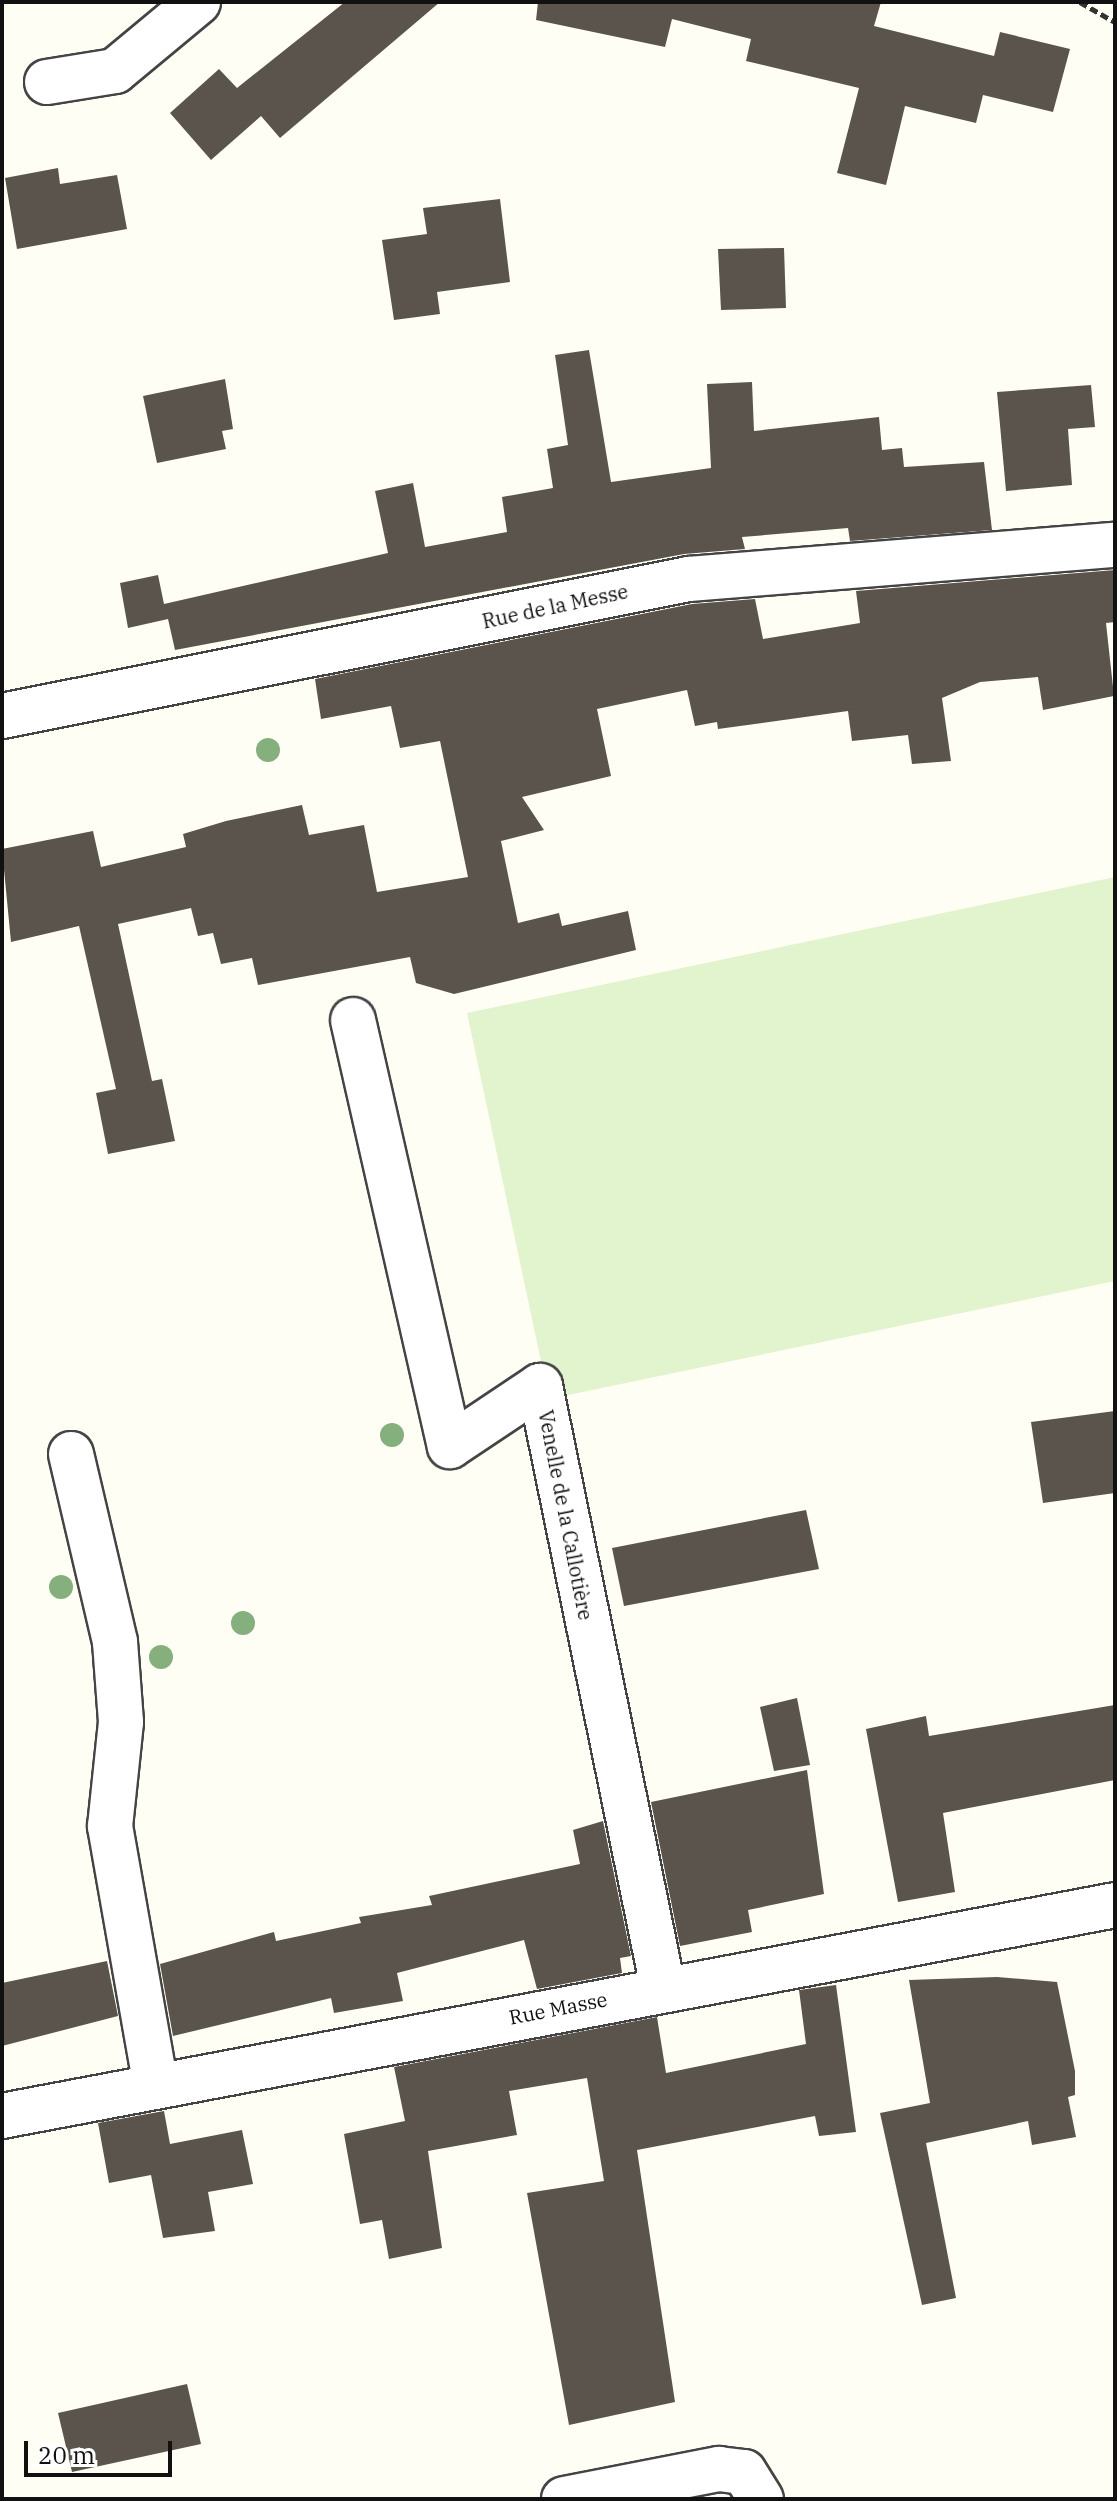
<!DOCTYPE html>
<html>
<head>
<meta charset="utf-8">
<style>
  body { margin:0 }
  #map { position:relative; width:1117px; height:2501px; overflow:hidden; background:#fffef5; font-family:"IBM Plex Serif",serif }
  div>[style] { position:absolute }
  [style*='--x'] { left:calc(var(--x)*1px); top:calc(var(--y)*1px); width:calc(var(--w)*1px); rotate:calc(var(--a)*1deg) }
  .pitch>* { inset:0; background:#e1f4cd }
  .building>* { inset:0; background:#5b544c }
  .path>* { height:5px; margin-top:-2.5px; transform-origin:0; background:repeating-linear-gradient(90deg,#333 0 8px,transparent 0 12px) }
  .roads { filter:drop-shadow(2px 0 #444) drop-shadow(-2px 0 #444) drop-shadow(0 2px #444) drop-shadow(0 -2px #444) }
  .minor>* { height:44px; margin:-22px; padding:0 22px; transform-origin:22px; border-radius:22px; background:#fff }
  .trees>* { width:24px; height:24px; margin:-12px; border-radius:50%; background:#85af7d }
  span { translate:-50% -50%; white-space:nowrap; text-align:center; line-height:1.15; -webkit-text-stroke:8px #fff; paint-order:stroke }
  .street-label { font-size:20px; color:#111 }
  .frame { position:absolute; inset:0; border:4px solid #111; pointer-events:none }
  .scale { position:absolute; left:24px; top:2441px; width:148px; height:36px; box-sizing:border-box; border:4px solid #111; border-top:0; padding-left:10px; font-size:24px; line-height:28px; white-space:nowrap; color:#111; -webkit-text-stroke:6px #fff; paint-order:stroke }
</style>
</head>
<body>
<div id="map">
  <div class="pitch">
    <i style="clip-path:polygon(1115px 877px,1115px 1281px,549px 1399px,467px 1013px)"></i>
  </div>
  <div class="building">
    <i style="clip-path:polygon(345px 2px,440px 2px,280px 138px,261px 116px,211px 160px,170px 113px,219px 69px,237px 88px)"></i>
    <i style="clip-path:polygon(538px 2px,881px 2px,874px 26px,994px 56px,1000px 32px,1070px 49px,1053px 112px,983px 95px,976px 123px,905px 106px,886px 185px,837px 173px,859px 88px,746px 61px,751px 39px,672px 19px,665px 47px,536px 20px)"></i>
    <i style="clip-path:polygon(58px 168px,60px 184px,117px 175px,127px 229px,17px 249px,5px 178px)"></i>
    <i style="clip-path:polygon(500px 199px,510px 282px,437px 292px,440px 314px,394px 320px,382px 240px,427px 234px,423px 208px)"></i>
    <i style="clip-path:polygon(784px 248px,786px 308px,721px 310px,718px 249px)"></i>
    <i style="clip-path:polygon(589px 350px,611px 482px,711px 468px,707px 384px,752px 382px,754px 431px,879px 417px,882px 450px,902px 448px,904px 467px,984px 462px,992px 530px,850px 541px,848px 528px,742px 537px,745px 549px,684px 554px,175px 650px,168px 619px,128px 628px,120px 583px,158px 575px,164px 604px,388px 553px,375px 491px,413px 483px,425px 547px,507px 532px,502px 497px,553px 488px,547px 449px,568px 445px,555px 355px)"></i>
    <i style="clip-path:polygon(225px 379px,233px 429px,222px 431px,226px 449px,157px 463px,143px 396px)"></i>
    <i style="clip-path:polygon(1091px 385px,1095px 427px,1068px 429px,1072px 485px,1006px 491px,997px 392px)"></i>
    <i style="clip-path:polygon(1115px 570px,1115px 622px,1106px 623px,1114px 696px,1043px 710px,1038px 677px,980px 682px,942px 698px,951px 761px,912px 764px,908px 735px,852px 741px,848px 711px,718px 729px,717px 722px,695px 726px,687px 690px,597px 709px,611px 776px,522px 797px,544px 830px,501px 841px,518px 923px,559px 913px,562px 926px,628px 911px,636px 950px,454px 994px,416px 983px,410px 957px,258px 985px,252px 958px,221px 964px,213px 933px,198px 936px,191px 908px,118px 924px,152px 1081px,162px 1079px,175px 1141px,108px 1154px,96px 1093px,116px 1089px,79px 926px,11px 942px,2px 849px,93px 831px,101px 867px,186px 847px,183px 834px,226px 821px,302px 805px,309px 835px,364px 825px,377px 892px,468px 877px,440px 741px,400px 748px,391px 706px,321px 719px,315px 679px,692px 604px,755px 599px,763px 639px,860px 623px,856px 591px)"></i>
    <i style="clip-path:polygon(1115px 1411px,1115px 1493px,1043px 1503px,1031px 1422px)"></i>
    <i style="clip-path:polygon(806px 1510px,819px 1569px,624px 1606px,612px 1548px)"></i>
    <i style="clip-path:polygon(797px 1698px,810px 1765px,774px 1771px,760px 1707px)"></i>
    <i style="clip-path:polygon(1115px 1705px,1115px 1780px,943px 1813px,955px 1892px,898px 1902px,866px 1729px,926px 1716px,929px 1736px)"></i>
    <i style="clip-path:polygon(807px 1770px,824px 1894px,748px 1910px,752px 1932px,680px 1946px,651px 1802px)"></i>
    <i style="clip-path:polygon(603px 1821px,631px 1956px,620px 1958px,622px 1973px,537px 1989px,524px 1940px,397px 1973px,403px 2001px,334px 2013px,331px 1998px,173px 2036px,160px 1964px,274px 1932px,276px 1941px,361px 1923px,359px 1917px,432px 1905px,429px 1896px,580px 1864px,573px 1830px)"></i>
    <i style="clip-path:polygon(107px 1961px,118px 2016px,2px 2046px,2px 1983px)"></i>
    <i style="clip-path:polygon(997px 1977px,1057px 1982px,1075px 2071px,1075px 2095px,1068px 2097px,1076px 2137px,1032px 2145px,1028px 2121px,926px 2143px,956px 2298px,922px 2305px,880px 2113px,930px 2103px,909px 1980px)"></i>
    <i style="clip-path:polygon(836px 1985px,856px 2132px,819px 2136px,815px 2116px,637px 2150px,675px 2402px,569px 2425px,527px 2193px,604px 2181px,587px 2078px,509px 2091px,517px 2135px,428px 2151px,442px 2248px,389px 2259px,382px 2220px,360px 2224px,344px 2134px,405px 2121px,394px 2067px,657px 2017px,666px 2073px,806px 2044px,799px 1990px)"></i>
    <i style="clip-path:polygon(164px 2111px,170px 2144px,242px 2130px,253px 2184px,208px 2192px,215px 2231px,163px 2238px,151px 2175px,109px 2183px,98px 2123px)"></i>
    <i style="clip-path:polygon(187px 2384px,201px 2444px,72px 2472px,58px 2413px)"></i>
  </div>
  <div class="path">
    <i style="--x:1080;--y:2;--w:40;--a:29.7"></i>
  </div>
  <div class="roads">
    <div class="minor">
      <i style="--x:47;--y:82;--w:69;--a:-9.2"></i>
      <i style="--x:115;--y:71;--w:108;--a:-39.7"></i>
      <i style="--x:2;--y:716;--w:701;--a:-11.28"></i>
      <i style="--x:689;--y:579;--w:427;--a:-4.6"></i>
      <i style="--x:353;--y:1020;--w:437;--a:77.2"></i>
      <i style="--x:450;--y:1446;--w:108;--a:-33.7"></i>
      <i style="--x:540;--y:1386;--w:614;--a:78.45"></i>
      <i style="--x:71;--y:1454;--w:193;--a:76.8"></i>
      <i style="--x:115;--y:1642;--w:80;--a:85.7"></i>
      <i style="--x:121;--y:1722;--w:105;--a:96"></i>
      <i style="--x:110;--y:1826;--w:264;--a:80"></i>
      <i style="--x:2;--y:2116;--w:1133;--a:-10.73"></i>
      <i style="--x:564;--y:2499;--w:158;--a:-11"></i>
      <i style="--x:719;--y:2469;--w:25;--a:7"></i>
      <i style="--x:744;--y:2472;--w:32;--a:58"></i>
    </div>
  </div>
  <div class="trees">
    <i style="left:268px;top:750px"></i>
    <i style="left:392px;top:1435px"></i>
    <i style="left:61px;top:1587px"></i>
    <i style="left:243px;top:1623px"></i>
    <i style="left:161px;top:1657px"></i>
  </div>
  <div class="street-label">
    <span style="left:555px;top:606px;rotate:-12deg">Rue de la Messe</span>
    <span style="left:566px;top:1515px;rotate:79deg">Venelle de la Callotière</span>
    <span style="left:558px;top:2008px;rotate:-11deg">Rue Masse</span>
  </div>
  <div class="frame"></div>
  <div class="scale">20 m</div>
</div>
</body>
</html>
